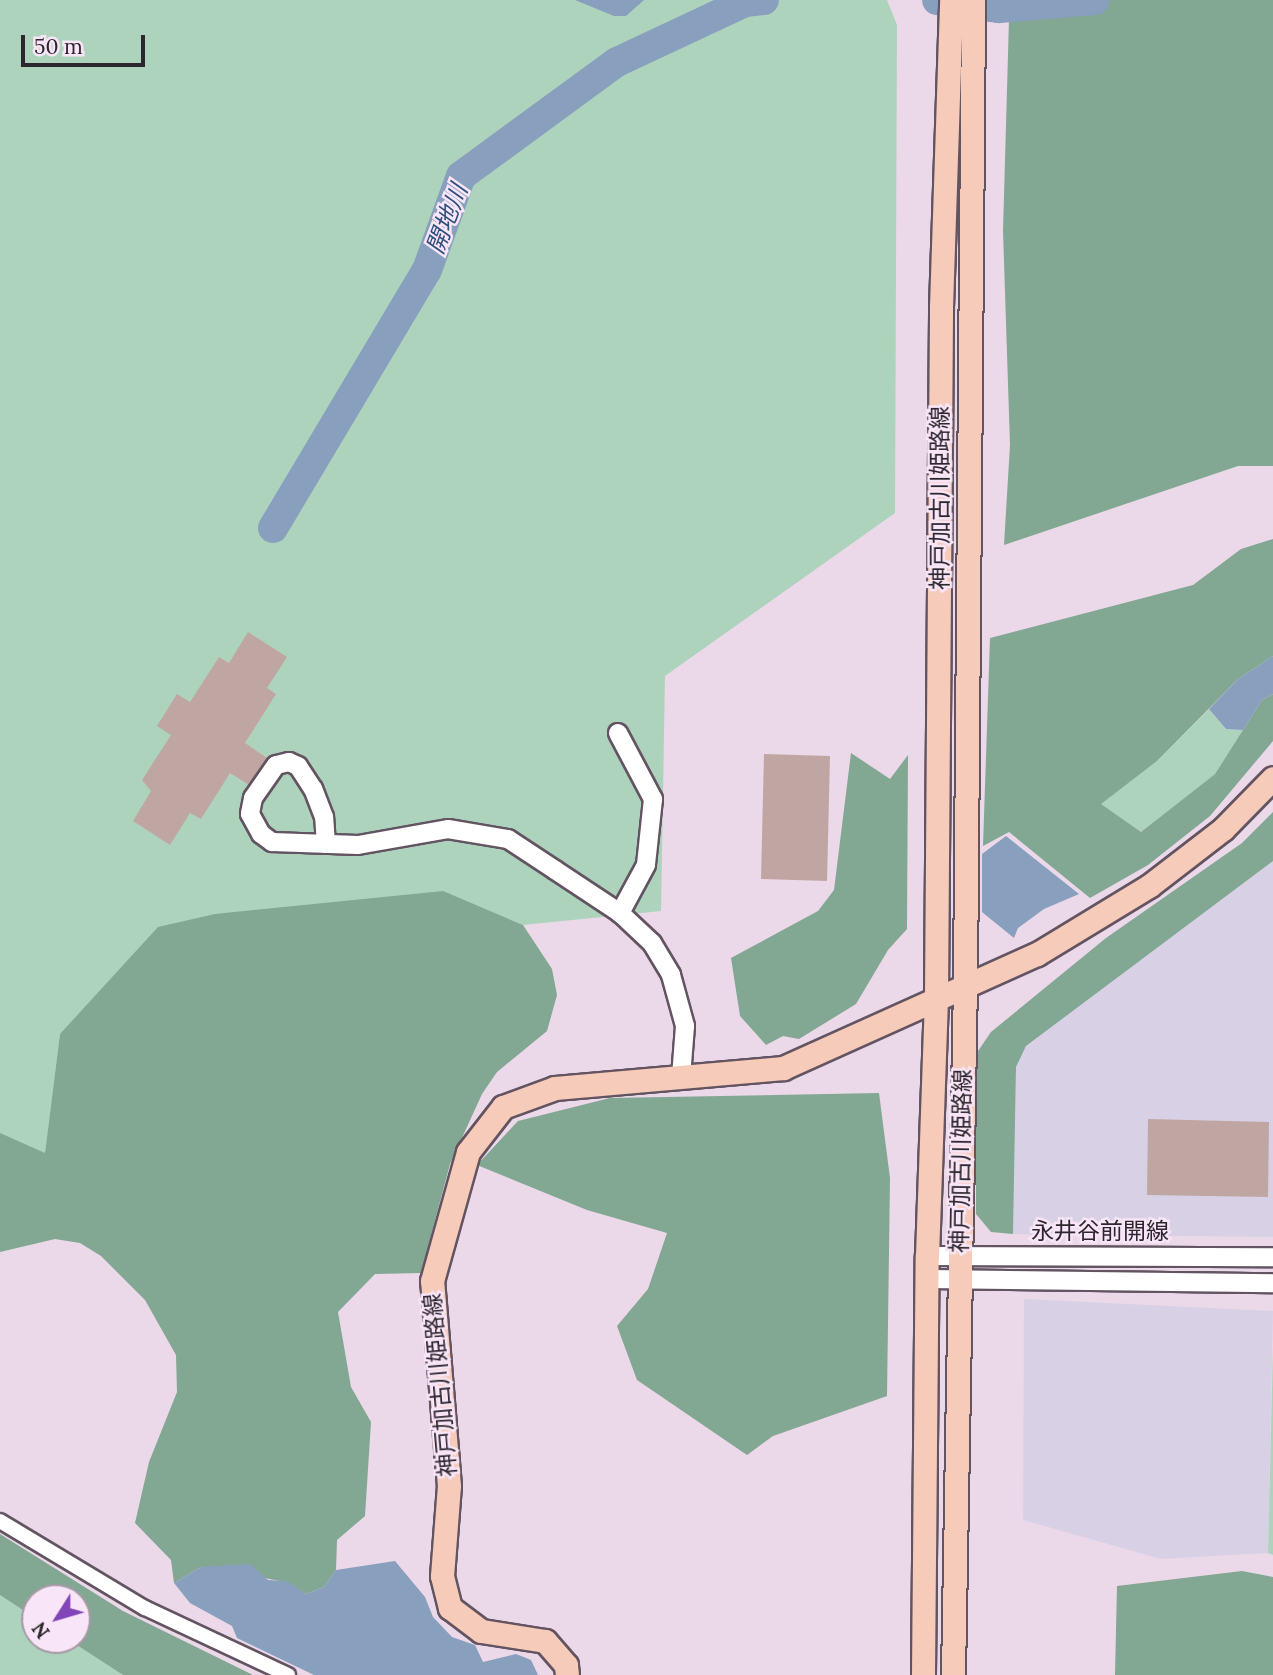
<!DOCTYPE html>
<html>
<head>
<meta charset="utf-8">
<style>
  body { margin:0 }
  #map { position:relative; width:1273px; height:1675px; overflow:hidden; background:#ebd8e9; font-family:Lora,"Noto Sans JP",serif }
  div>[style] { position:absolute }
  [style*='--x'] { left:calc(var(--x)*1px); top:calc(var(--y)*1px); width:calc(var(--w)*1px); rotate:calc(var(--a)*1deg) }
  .industrial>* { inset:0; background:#d8d1e6 }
  .green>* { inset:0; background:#add3bd }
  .forest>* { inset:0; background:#82a792 }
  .water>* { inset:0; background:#889fbd }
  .river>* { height:30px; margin:-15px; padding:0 15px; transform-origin:15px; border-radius:15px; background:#889fbd }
  .building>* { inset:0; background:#c0a6a3 }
  .roads { filter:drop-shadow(2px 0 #635462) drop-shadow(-2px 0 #635462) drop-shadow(0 2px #635462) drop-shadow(0 -2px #635462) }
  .minor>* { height:14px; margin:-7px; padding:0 7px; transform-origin:7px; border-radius:7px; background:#fff }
  .tertiary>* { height:18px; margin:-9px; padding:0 9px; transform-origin:9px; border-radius:9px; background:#fff }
  .primary>* { height:23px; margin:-11.5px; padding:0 11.5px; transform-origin:11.5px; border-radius:11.5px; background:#f7cbb9 }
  span { translate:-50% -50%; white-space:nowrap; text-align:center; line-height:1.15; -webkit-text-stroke:5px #f8e5f7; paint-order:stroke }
  .street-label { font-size:23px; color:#2d272d }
  .water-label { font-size:24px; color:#30507b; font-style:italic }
  .north { position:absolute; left:21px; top:1584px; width:70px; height:70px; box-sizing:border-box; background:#f8e5f7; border:2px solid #a799a6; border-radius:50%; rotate:233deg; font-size:19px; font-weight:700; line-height:28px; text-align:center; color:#2d272d }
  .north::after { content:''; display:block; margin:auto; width:24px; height:32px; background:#8244b9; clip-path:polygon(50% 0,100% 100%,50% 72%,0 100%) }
  .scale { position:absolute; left:21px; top:35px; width:124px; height:32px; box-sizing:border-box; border:4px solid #2d272d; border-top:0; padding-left:9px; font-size:21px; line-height:24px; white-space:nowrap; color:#2d272d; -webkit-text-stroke:5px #f8e5f7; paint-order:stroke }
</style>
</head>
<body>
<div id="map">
  <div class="industrial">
    <i style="clip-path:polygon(1273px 861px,1273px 1237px,1013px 1234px,1016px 1067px,1026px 1046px)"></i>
    <i style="clip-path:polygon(1024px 1299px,1273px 1311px,1268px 1553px,1161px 1559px,1023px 1520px)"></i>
  </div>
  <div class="green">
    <i style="clip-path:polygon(0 0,887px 0,897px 25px,895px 513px,665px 676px,661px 911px,523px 925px,443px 892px,60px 1034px,45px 1154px,0 1138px)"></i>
    <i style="clip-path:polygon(1209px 709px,1226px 729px,1243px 730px,1215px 774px,1141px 832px,1100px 804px,1157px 761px)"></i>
    <i style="clip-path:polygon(1273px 1348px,1273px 1555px,1268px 1553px)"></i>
    <i style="clip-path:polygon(0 1595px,35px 1618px,35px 1640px,69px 1640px,123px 1675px,0 1675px)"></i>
  </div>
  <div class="forest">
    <i style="clip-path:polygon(1067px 0,1273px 0,1273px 466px,1238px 466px,1004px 545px,1010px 445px,1003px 231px,1009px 19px)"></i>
    <i style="clip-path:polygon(1273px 539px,1273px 656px,1238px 679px,1157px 761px,1101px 804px,1141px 832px,1215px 774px,1262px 700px,1273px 694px,1273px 741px,1210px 816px,1148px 865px,1090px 898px,1009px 832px,983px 846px,990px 638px,1193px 585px,1241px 549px)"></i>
    <i style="clip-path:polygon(851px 753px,890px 779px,908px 755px,907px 929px,888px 950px,856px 1004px,799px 1039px,783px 1036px,766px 1045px,740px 1016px,731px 958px,818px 911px,834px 890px)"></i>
    <i style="clip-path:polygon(1273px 812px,1273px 861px,1026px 1046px,1016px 1067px,1013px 1234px,991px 1232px,976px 1214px,976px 1054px,991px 1032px,1106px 938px,1242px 843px)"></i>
    <i style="clip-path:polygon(443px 891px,523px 925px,552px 969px,557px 995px,547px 1031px,497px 1072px,482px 1094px,450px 1164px,421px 1273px,375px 1274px,338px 1312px,351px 1387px,371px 1422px,365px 1516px,337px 1540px,336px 1570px,324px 1587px,306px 1594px,286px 1582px,201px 1567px,174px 1583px,171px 1560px,135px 1523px,149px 1462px,177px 1392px,176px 1355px,145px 1300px,101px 1256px,80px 1243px,55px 1239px,0 1252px,0 1133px,45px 1153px,60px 1034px,158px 927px,215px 914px)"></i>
    <i style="clip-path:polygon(879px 1093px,890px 1178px,887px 1396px,773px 1436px,747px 1455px,637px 1380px,617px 1326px,648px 1289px,667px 1233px,587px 1210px,477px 1165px,518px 1121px,610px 1098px)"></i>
    <i style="clip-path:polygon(0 1534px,123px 1611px,253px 1675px,123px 1675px,69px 1640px,77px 1640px,77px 1598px,35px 1598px,35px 1618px,0 1595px)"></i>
    <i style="clip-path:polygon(1242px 1571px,1273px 1577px,1273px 1675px,1115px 1675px,1117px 1586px)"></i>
  </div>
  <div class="water">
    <i style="clip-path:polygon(575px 0,644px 0,626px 16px,614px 16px)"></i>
    <i style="clip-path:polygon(1273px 656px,1273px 694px,1262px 700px,1243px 730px,1226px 729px,1209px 709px,1238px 679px)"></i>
    <i style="clip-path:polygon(1006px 836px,1079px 894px,1044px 909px,1018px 928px,1014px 938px,982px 912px,982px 854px)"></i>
    <i style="clip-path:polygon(395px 1561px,425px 1597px,433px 1617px,452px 1637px,475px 1645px,483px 1662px,516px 1654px,531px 1660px,538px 1675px,314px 1675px,237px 1638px,232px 1626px,190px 1603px,174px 1583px,201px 1567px,250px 1564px,268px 1580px,286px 1581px,306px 1594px,324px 1587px,336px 1570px)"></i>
  </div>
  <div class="river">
    <i style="--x:937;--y:0;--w:63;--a:7.4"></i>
    <i style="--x:999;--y:8;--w:96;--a:-4.8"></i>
    <i style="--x:273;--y:528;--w:300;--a:-59.2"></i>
    <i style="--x:427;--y:270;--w:100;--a:-70.1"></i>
    <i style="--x:461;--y:176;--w:193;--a:-36.2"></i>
    <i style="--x:617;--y:62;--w:141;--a:-25.1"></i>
    <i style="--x:745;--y:2;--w:19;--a:-6"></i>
  </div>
  <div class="building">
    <i style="clip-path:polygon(248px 632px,287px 657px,267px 688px,276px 694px,245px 743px,267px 758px,249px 785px,230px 773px,201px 819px,190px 813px,170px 845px,133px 821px,151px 791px,142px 780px,171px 735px,157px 726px,177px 694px,190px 702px,219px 657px,229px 663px)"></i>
    <i style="clip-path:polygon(764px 754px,830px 756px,827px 881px,761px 879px)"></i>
    <i style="clip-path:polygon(1148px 1119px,1269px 1122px,1268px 1197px,1147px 1195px)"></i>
  </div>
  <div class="roads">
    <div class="minor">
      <i style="--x:0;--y:1521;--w:169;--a:31"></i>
      <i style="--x:145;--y:1608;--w:158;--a:25.1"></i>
    </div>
    <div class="tertiary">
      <i style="--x:618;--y:733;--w:75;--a:62.1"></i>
      <i style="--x:653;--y:799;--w:66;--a:96.1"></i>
      <i style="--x:646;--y:865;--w:55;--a:118.4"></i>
      <i style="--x:326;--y:844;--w:27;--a:-94"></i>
      <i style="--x:324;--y:817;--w:30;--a:-111"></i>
      <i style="--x:313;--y:789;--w:27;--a:-123"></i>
      <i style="--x:298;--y:766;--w:10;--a:-156"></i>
      <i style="--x:289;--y:762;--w:13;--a:167"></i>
      <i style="--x:276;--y:765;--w:40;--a:124.9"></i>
      <i style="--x:253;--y:798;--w:16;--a:101"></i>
      <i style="--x:250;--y:814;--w:23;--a:61"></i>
      <i style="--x:261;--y:834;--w:14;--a:36"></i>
      <i style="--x:272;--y:842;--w:86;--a:2"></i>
      <i style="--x:358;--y:845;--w:91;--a:-10.1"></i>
      <i style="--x:448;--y:829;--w:61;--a:9.5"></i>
      <i style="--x:508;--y:839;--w:56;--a:33.4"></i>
      <i style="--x:555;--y:870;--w:78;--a:33.5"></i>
      <i style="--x:620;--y:913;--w:44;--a:43.2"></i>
      <i style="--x:652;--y:943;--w:37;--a:59"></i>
      <i style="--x:671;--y:975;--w:53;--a:74.6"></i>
      <i style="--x:685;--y:1026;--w:51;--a:94.5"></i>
      <i style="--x:927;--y:1256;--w:346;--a:0.2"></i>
      <i style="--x:928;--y:1279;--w:345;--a:0.7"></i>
    </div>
    <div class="primary">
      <i style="--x:567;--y:1675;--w:10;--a:-96"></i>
      <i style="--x:566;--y:1665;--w:32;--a:-131"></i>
      <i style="--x:545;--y:1641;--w:65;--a:-171.1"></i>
      <i style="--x:481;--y:1631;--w:39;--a:-143"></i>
      <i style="--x:450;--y:1608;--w:33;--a:-104"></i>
      <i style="--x:442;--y:1576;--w:90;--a:-85.6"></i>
      <i style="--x:449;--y:1486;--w:206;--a:-94.7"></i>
      <i style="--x:432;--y:1281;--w:134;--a:-74.4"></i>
      <i style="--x:468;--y:1152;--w:57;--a:-52.1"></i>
      <i style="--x:503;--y:1107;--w:55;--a:-20.1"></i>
      <i style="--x:555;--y:1088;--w:229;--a:-5"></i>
      <i style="--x:783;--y:1068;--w:278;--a:-24.2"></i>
      <i style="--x:1037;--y:954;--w:131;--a:-31.3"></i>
      <i style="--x:1149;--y:886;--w:93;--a:-37.6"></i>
      <i style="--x:1223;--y:829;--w:71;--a:-45.6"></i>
      <i style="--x:923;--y:1675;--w:419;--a:-89.5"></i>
      <i style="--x:927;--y:1256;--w:260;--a:-88"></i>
      <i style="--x:936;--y:996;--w:689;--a:-89.58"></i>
      <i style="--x:941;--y:307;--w:307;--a:-88.1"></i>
      <i style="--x:953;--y:1675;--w:692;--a:-89.01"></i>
      <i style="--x:965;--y:983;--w:983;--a:-89.53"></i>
    </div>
  </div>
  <div class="street-label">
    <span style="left:940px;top:498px;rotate:-90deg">神戸加古川姫路線</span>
    <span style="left:961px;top:1161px;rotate:-89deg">神戸加古川姫路線</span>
    <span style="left:1100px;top:1231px">永井谷前開線</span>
    <span style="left:440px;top:1385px;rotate:-95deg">神戸加古川姫路線</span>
  </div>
  <div class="water-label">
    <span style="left:447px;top:219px;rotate:-69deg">開地川</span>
  </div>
  <div class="north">N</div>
  <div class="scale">50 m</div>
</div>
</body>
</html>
